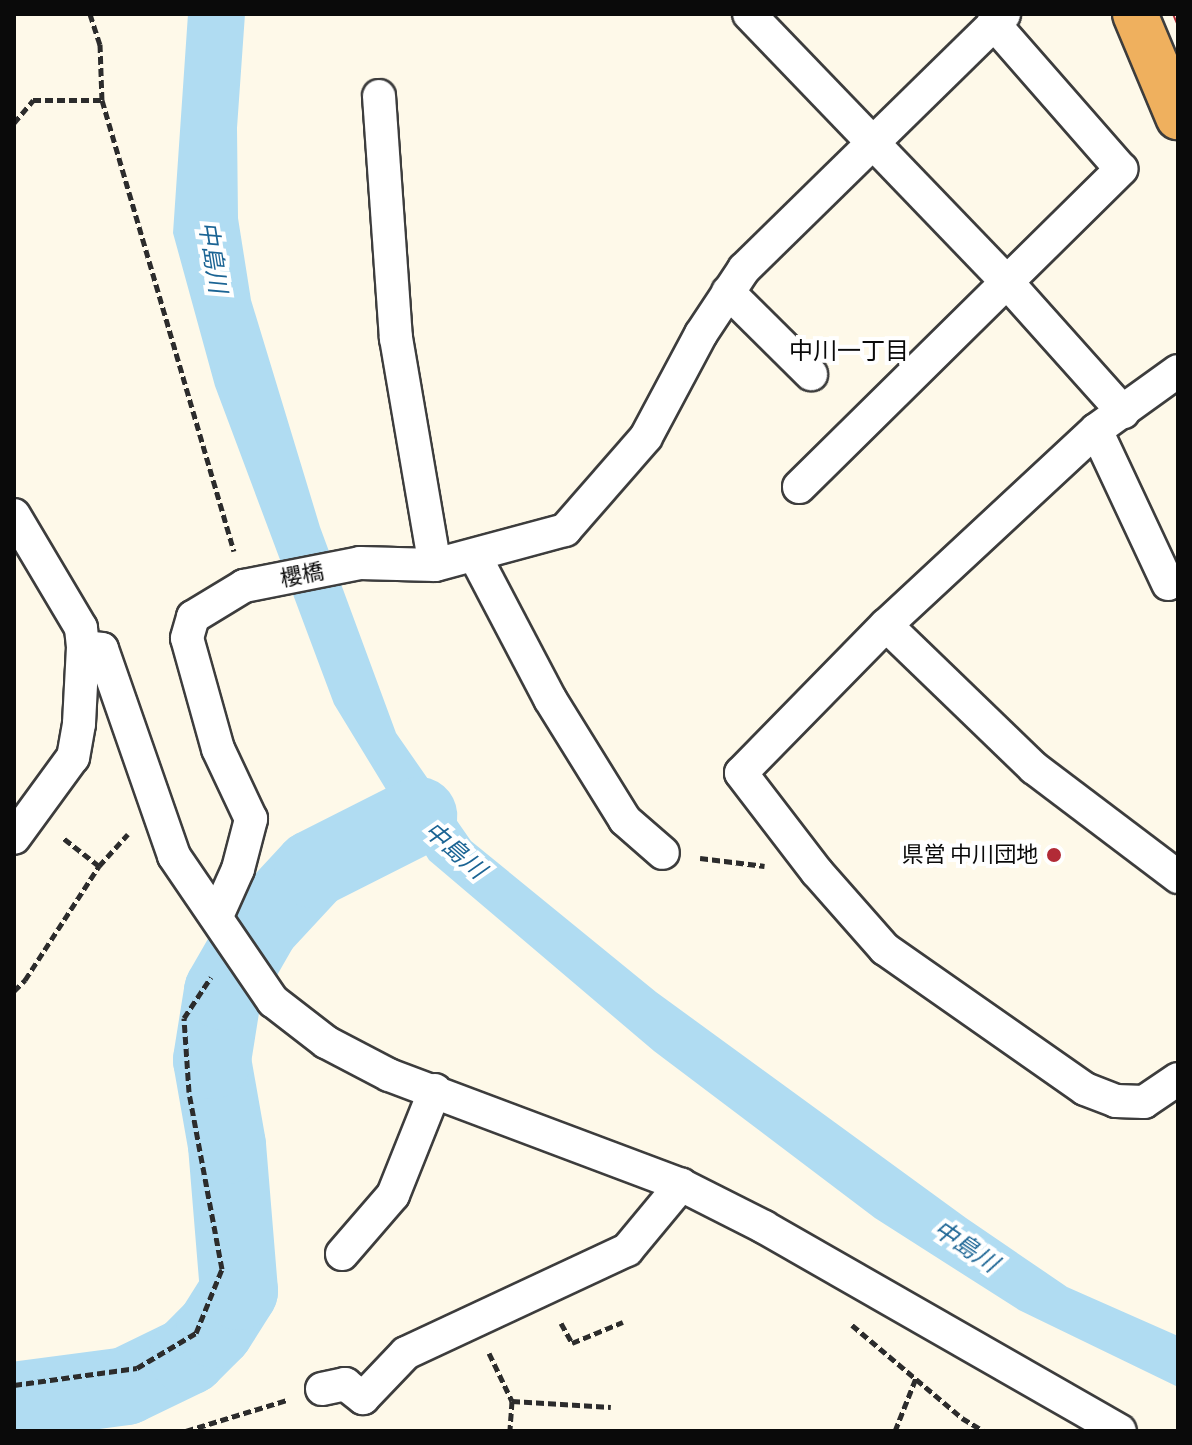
<!DOCTYPE html>
<html>
<head>
<meta charset="utf-8">
<style>
  body { margin:0 }
  #map { position:relative; width:1192px; height:1445px; overflow:hidden; background:#fef9e9; font-family:"Crimson Pro","Noto Sans JP",serif }
  div>[style] { position:absolute }
  [style*='--x'] { left:calc(var(--x)*1px); top:calc(var(--y)*1px); width:calc(var(--w)*1px); rotate:calc(var(--a)*1deg) }
  .water>* { inset:0; background:#b0dcf2 }
  .river>* { height:78px; margin:-39px; padding:0 39px; transform-origin:39px; border-radius:39px; background:#b0dcf2 }
  .path>* { height:5px; margin-top:-2.5px; transform-origin:0; background:repeating-linear-gradient(90deg,#2c2c2c 0 8px,transparent 0 12px) }
  .roads { filter:drop-shadow(2px 0 #3d3d3d) drop-shadow(-2px 0 #3d3d3d) drop-shadow(0 2px #3d3d3d) drop-shadow(0 -2px #3d3d3d) }
  .minor>* { height:32px; margin:-16px; padding:0 16px; transform-origin:16px; border-radius:16px; background:#fff }
  .trunk>* { height:44px; margin:-22px; padding:0 22px; transform-origin:22px; border-radius:22px; background:#efb05e }
  .tram>* { height:2px; margin:-1px; padding:0 1px; transform-origin:1px; border-radius:1px; background:#b22b36 }
  .dots>* { width:22px; height:22px; translate:-50% -50%; box-sizing:border-box; border:4px solid #fff; border-radius:50% }
  span { translate:-50% -50%; white-space:nowrap; text-align:center; line-height:1.15; -webkit-text-stroke:8px #fff; paint-order:stroke }
  .street-label { font-size:22px; color:#0a0a0a }
  .poi-label { font-size:22px; color:#0a0a0a }
  .right { translate:-100% -50%; text-align:right }
  .water-label { font-size:24px; color:#1b6494; font-style:italic }
  .neighbourhood-label { font-size:24px; color:#0a0a0a }
  .frame { position:absolute; inset:0; border:16px solid #0a0a0a; pointer-events:none }
</style>
</head>
<body>
<div id="map">
  <div class="water">
    <i style="clip-path:polygon(188px 14px,245px 14px,237px 128px,238px 218px,251px 300px,320px 527px,396px 733px,471px 841px,656px 992px,966px 1218px,1067px 1287px,1178px 1336px,1178px 1387px,1019px 1310px,875px 1218px,654px 1051px,429px 860px,334px 704px,215px 386px,173px 233px)"></i>
  </div>
  <div class="river">
    <i style="--x:14;--y:1401;--w:113;--a:-7.6"></i>
    <i style="--x:126;--y:1386;--w:69;--a:-25.8"></i>
    <i style="--x:188;--y:1356;--w:38;--a:-45"></i>
    <i style="--x:215;--y:1329;--w:45;--a:-57.7"></i>
    <i style="--x:239;--y:1291;--w:146;--a:-94.7"></i>
    <i style="--x:227;--y:1145;--w:86;--a:-100"></i>
    <i style="--x:212;--y:1060;--w:70;--a:-80.9"></i>
    <i style="--x:223;--y:991;--w:76;--a:-60.1"></i>
    <i style="--x:261;--y:925;--w:76;--a:-47.1"></i>
    <i style="--x:313;--y:869;--w:118;--a:-26.8"></i>
  </div>
  <div class="path">
    <i style="--x:90;--y:14;--w:32;--a:72"></i>
    <i style="--x:100;--y:44;--w:56;--a:88"></i>
    <i style="--x:102;--y:100;--w:470;--a:73.7"></i>
    <i style="--x:14;--y:123;--w:30;--a:-50"></i>
    <i style="--x:33;--y:100;--w:69;--a:0"></i>
    <i style="--x:700;--y:858;--w:65;--a:7"></i>
    <i style="--x:99;--y:866;--w:43;--a:-47.8"></i>
    <i style="--x:14;--y:991;--w:16;--a:-45"></i>
    <i style="--x:25;--y:980;--w:136;--a:-57"></i>
    <i style="--x:99;--y:866;--w:47;--a:-141.9"></i>
    <i style="--x:561;--y:1323;--w:23;--a:61"></i>
    <i style="--x:572;--y:1343;--w:55;--a:-22.4"></i>
    <i style="--x:852;--y:1325;--w:144;--a:40.2"></i>
    <i style="--x:962;--y:1418;--w:26;--a:31"></i>
    <i style="--x:489;--y:1353;--w:53;--a:64.4"></i>
    <i style="--x:512;--y:1401;--w:30;--a:94"></i>
    <i style="--x:14;--y:1385;--w:124;--a:-7.9"></i>
    <i style="--x:137;--y:1368;--w:69;--a:-30.7"></i>
    <i style="--x:196;--y:1333;--w:69;--a:-67.9"></i>
    <i style="--x:222;--y:1269;--w:180;--a:-100.6"></i>
    <i style="--x:189;--y:1092;--w:74;--a:-93.9"></i>
    <i style="--x:184;--y:1018;--w:49;--a:-56.6"></i>
    <i style="--x:512;--y:1401;--w:99;--a:3.5"></i>
    <i style="--x:186;--y:1431;--w:106;--a:-17.1"></i>
    <i style="--x:895;--y:1431;--w:57;--a:-68.4"></i>
  </div>
  <div class="roads">
    <div class="minor">
      <i style="--x:749;--y:14;--w:371;--a:46.1"></i>
      <i style="--x:1006;--y:281;--w:176;--a:48.2"></i>
      <i style="--x:379;--y:96;--w:243;--a:86"></i>
      <i style="--x:396;--y:338;--w:230;--a:80.3"></i>
      <i style="--x:728;--y:292;--w:117;--a:44.7"></i>
      <i style="--x:1178;--y:371;--w:101;--a:144.3"></i>
      <i style="--x:1096;--y:430;--w:287;--a:137.1"></i>
      <i style="--x:886;--y:625;--w:207;--a:134.4"></i>
      <i style="--x:741;--y:773;--w:125;--a:52.5"></i>
      <i style="--x:817;--y:872;--w:103;--a:48.6"></i>
      <i style="--x:885;--y:949;--w:244;--a:35"></i>
      <i style="--x:1085;--y:1089;--w:33;--a:21"></i>
      <i style="--x:1116;--y:1101;--w:28;--a:2"></i>
      <i style="--x:1144;--y:1102;--w:41;--a:-34.1"></i>
      <i style="--x:1096;--y:430;--w:170;--a:64.9"></i>
      <i style="--x:799;--y:487;--w:453;--a:-44.6"></i>
      <i style="--x:1121;--y:169;--w:194;--a:-131.2"></i>
      <i style="--x:14;--y:515;--w:131;--a:59.3"></i>
      <i style="--x:81;--y:628;--w:19;--a:84"></i>
      <i style="--x:83;--y:647;--w:77;--a:93"></i>
      <i style="--x:79;--y:724;--w:34;--a:100"></i>
      <i style="--x:73;--y:757;--w:100;--a:126.1"></i>
      <i style="--x:475;--y:556;--w:161;--a:62.3"></i>
      <i style="--x:550;--y:699;--w:142;--a:58.2"></i>
      <i style="--x:625;--y:820;--w:50;--a:41"></i>
      <i style="--x:886;--y:625;--w:206;--a:44"></i>
      <i style="--x:1034;--y:768;--w:181;--a:37.1"></i>
      <i style="--x:83;--y:647;--w:19;--a:6"></i>
      <i style="--x:102;--y:649;--w:219;--a:70.8"></i>
      <i style="--x:174;--y:856;--w:176;--a:55.7"></i>
      <i style="--x:273;--y:1001;--w:67;--a:37.7"></i>
      <i style="--x:326;--y:1042;--w:71;--a:27.6"></i>
      <i style="--x:389;--y:1075;--w:312;--a:20.6"></i>
      <i style="--x:681;--y:1185;--w:93;--a:26.8"></i>
      <i style="--x:764;--y:1227;--w:410;--a:29.8"></i>
      <i style="--x:217;--y:916;--w:51;--a:-65.9"></i>
      <i style="--x:238;--y:869;--w:52;--a:-75.4"></i>
      <i style="--x:251;--y:819;--w:77;--a:-115.2"></i>
      <i style="--x:218;--y:749;--w:115;--a:-105.6"></i>
      <i style="--x:187;--y:638;--w:22;--a:-74"></i>
      <i style="--x:193;--y:617;--w:60;--a:-31.3"></i>
      <i style="--x:244;--y:586;--w:118;--a:-11.2"></i>
      <i style="--x:360;--y:563;--w:75;--a:1.5"></i>
      <i style="--x:435;--y:565;--w:135;--a:-15.1"></i>
      <i style="--x:565;--y:530;--w:123;--a:-48.9"></i>
      <i style="--x:646;--y:437;--w:117;--a:-61.9"></i>
      <i style="--x:701;--y:334;--w:78;--a:-56.5"></i>
      <i style="--x:744;--y:269;--w:364;--a:-44.4"></i>
      <i style="--x:342;--y:1254;--w:78;--a:-49.2"></i>
      <i style="--x:393;--y:1195;--w:113;--a:-68.2"></i>
      <i style="--x:322;--y:1389;--w:24;--a:-12"></i>
      <i style="--x:345;--y:1384;--w:23;--a:38"></i>
      <i style="--x:363;--y:1398;--w:62;--a:-46.3"></i>
      <i style="--x:406;--y:1353;--w:244;--a:-25"></i>
      <i style="--x:627;--y:1250;--w:85;--a:-50.3"></i>
    </div>
    <div class="trunk">
      <i style="--x:1135;--y:14;--w:112;--a:67.3"></i>
    </div>
  </div>
  <div class="tram">
    <i style="--x:1173;--y:14;--w:13;--a:67"></i>
  </div>
  <div class="dots">
    <i style="left:1054px;top:855px;background:#b22b36"></i>
  </div>
  <div class="street-label">
    <span style="left:302px;top:575px;rotate:-11deg">櫻橋</span>
  </div>
  <div class="poi-label">
    <span class="right" style="left:1038px;top:855px">県営 中川団地</span>
  </div>
  <div class="water-label">
    <span style="left:213px;top:257px;rotate:81deg">中島川</span>
    <span style="left:455px;top:850px;rotate:41deg">中島川</span>
    <span style="left:966px;top:1246px;rotate:34deg">中島川</span>
  </div>
  <div class="neighbourhood-label">
    <span style="left:849px;top:351px">中川一丁目</span>
  </div>
  <div class="frame"></div>
</div>
</body>
</html>
